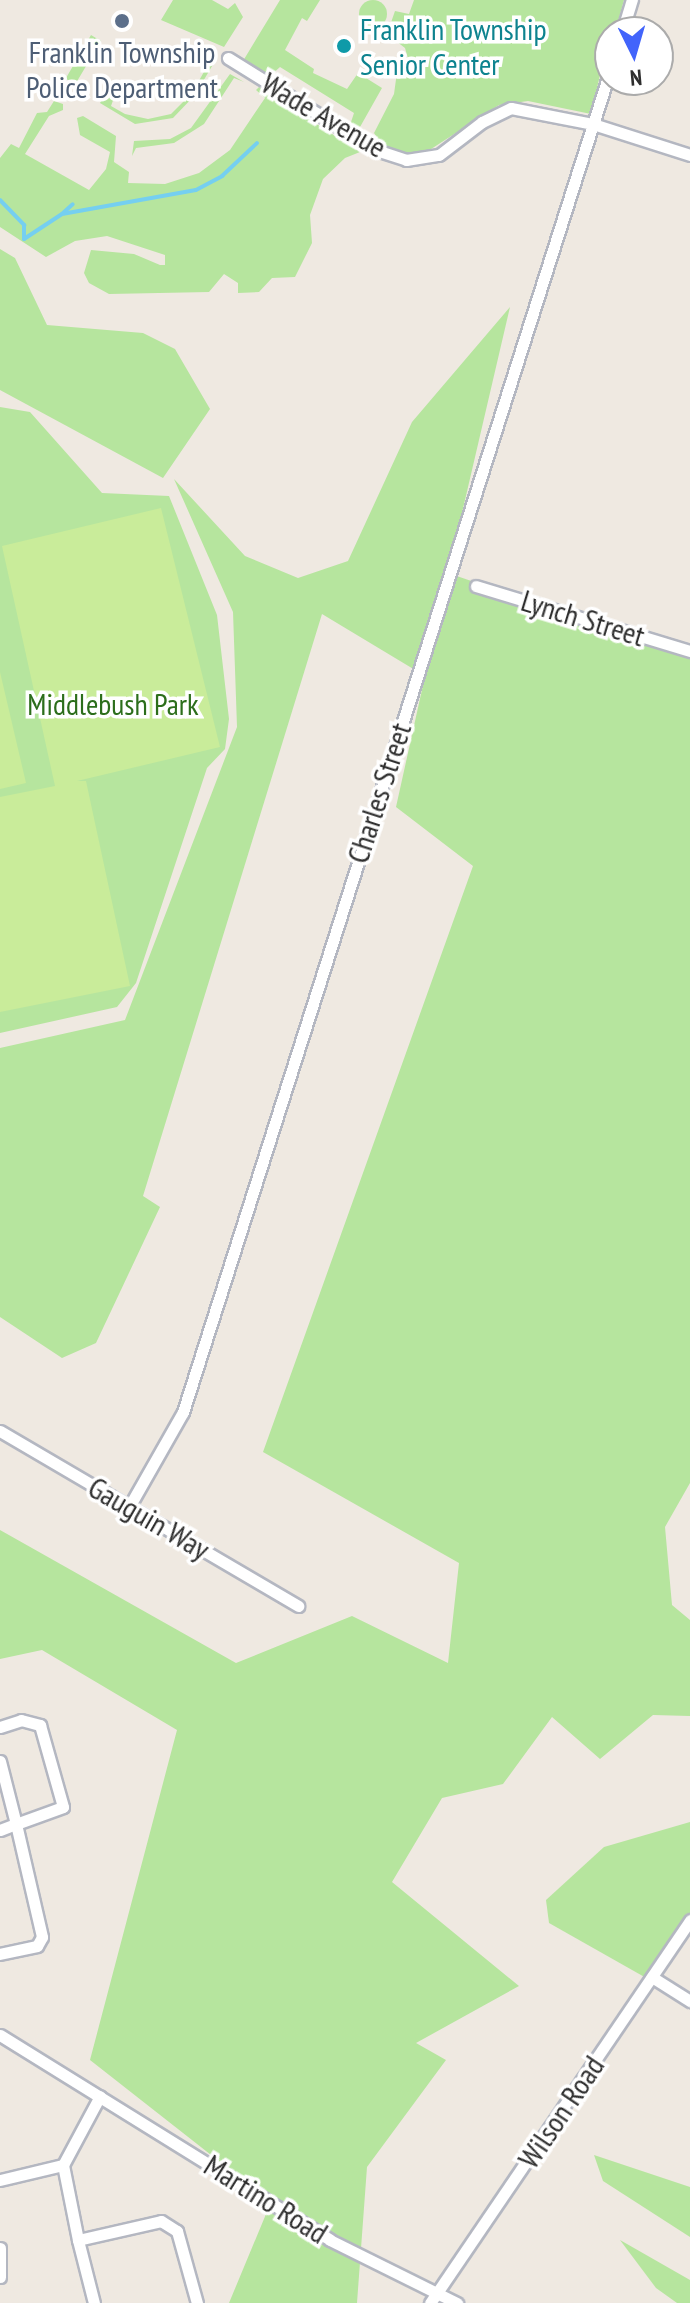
<!DOCTYPE html>
<html>
<head>
<meta charset="utf-8">
<style>
  body { margin:0 }
  #map { position:relative; width:690px; height:2303px; overflow:hidden; background:#efe9e1; font-family:"PT Sans Narrow",sans-serif }
  div>[style] { position:absolute }
  [style*='--x'] { left:calc(var(--x)*1px); top:calc(var(--y)*1px); width:calc(var(--w)*1px); rotate:calc(var(--a)*1deg) }
  .green>* { inset:0; background:#b6e59e }
  .round { border-radius:50% }
  .pitch>* { inset:0; background:#c9ec9a }
  .stream>* { height:4px; margin:-2px; padding:0 2px; transform-origin:2px; border-radius:2px; background:#75cff0 }
  .roads { filter:drop-shadow(2px 0 #b4b7c1) drop-shadow(-2px 0 #b4b7c1) drop-shadow(0 2px #b4b7c1) drop-shadow(0 -2px #b4b7c1) }
  .street>* { height:11px; margin:-5.5px; padding:0 5.5px; transform-origin:5.5px; border-radius:5.5px; background:#fff }
  .dots>* { width:22px; height:22px; translate:-50% -50%; box-sizing:border-box; border:4px solid #fff; border-radius:50% }
  span { translate:-50% -50%; white-space:nowrap; text-align:center; line-height:1.15; -webkit-text-stroke:7px #fff; paint-order:stroke }
  .culture-label { font-size:30px; color:#0d838f }
  .left { translate:0 -50%; text-align:left }
  .service-label { font-size:30px; color:#4e5e75 }
  .street-label { font-size:30px; color:#2e2e2e }
  .park-label { font-size:30px; color:#2c6e1b }
  .north { position:absolute; left:594px; top:16px; width:80px; height:80px; box-sizing:border-box; background:#fff; border:2px solid #ababab; border-radius:50%; rotate:175deg; font-size:22px; font-weight:700; line-height:32px; text-align:center; color:#2e2e2e }
  .north::after { content:''; display:block; margin:auto; width:28px; height:36px; background:#4264fb; clip-path:polygon(50% 0,100% 100%,50% 72%,0 100%) }
</style>
</head>
<body>
<div id="map">
  <div class="green">
    <i class="round" style="left:359px;top:0;width:28px;height:28px"></i>
    <i style="clip-path:polygon(173px 0,212px 0,228px 9px,235px 3px,243px 17px,224px 47px,161px 20px)"></i>
    <i style="clip-path:polygon(280px 0,320px 0,307px 21px,302px 18px,285px 50px,314px 69px,313px 73px,347px 89px,358px 73px,382px 88px,360px 127px,350px 125px,354px 113px,280px 67px,269px 77px,243px 61px)"></i>
    <i style="clip-path:polygon(414px 0,624px 0,615px 32px,610px 32px,591px 114px,528px 101px,499px 105px,428px 151px,405px 153px,382px 145px,374px 133px,394px 94px,397px 72px,401px 75px,409px 62px,405px 48px,387px 34px,395px 11px,409px 14px)"></i>
    <i style="clip-path:polygon(91px 35px,101px 41px,76px 83px,85px 90px,79px 93px,66px 78px)"></i>
    <i style="clip-path:polygon(201px 55px,215px 61px,195px 95px,173px 118px,135px 124px,100px 103px,107px 91px,115px 95px,111px 106px,125px 114px,148px 119px,171px 114px,192px 93px,209px 63px)"></i>
    <i style="clip-path:polygon(230px 74px,244px 82px,234px 78px,204px 124px,174px 143px,136px 148px,132px 156px,134px 141px,170px 139px,191px 128px)"></i>
    <i style="clip-path:polygon(259px 87px,360px 152px,345px 158px,323px 179px,310px 215px,312px 243px,295px 277px,272px 278px,259px 292px,238px 293px,238px 283px,224px 274px,209px 292px,109px 294px,89px 283px,84px 273px,91px 250px,134px 254px,160px 265px,165px 265px,165px 255px,107px 236px,75px 241px,46px 257px,0 227px,0 158px,11px 144px,19px 148px,37px 113px,47px 112px,54px 101px,63px 104px,63px 110px,49px 116px,25px 154px,89px 190px,106px 169px,110px 152px,80px 135px,77px 118px,83px 116px,116px 136px,114px 162px,129px 172px,128px 183px,165px 184px,199px 173px,230px 150px,265px 98px,256px 90px)"></i>
    <i style="clip-path:polygon(0 249px,15px 258px,47px 325px,143px 333px,175px 349px,210px 409px,163px 478px,0 390px)"></i>
    <i style="clip-path:polygon(510px 307px,448px 573px,690px 656px,690px 1483px,665px 1527px,672px 1605px,690px 1620px,690px 1716px,653px 1715px,600px 1759px,552px 1717px,503px 1784px,442px 1798px,392px 1882px,519px 1986px,416px 2043px,446px 2060px,367px 2167px,357px 2303px,229px 2303px,271px 2202px,90px 2060px,177px 1730px,42px 1650px,0 1659px,0 1530px,236px 1663px,352px 1616px,448px 1663px,459px 1563px,263px 1452px,473px 866px,396px 807px,425px 676px,322px 614px,143px 1196px,160px 1207px,96px 1343px,62px 1358px,0 1317px,0 1048px,125px 1020px,237px 727px,233px 612px,174px 479px,245px 556px,298px 578px,348px 561px,412px 422px)"></i>
    <i style="clip-path:polygon(0 407px,30px 412px,102px 493px,169px 496px,217px 615px,229px 719px,225px 749px,207px 768px,136px 983px,117px 1007px,0 1033px)"></i>
    <i style="clip-path:polygon(690px 1822px,690px 1913px,648px 1979px,549px 1923px,546px 1900px,604px 1847px)"></i>
    <i style="clip-path:polygon(594px 2155px,690px 2187px,690px 2237px,603px 2181px)"></i>
    <i style="clip-path:polygon(620px 2240px,690px 2280px,690px 2303px,677px 2303px,656px 2288px)"></i>
  </div>
  <div class="pitch">
    <i style="clip-path:polygon(161px 508px,220px 747px,77px 781px,86px 781px,130px 986px,0 1012px,0 797px,55px 786px,2px 546px)"></i>
    <i style="clip-path:polygon(0 672px,26px 783px,0 789px)"></i>
  </div>
  <div class="stream">
    <i style="--x:0;--y:200;--w:35;--a:46"></i>
    <i style="--x:24;--y:225;--w:14;--a:90"></i>
    <i style="--x:63;--y:213;--w:13;--a:-42"></i>
    <i style="--x:24;--y:239;--w:45;--a:-33.3"></i>
    <i style="--x:62;--y:214;--w:136;--a:-10.2"></i>
    <i style="--x:196;--y:190;--w:30;--a:-28"></i>
    <i style="--x:222;--y:176;--w:48;--a:-43.3"></i>
  </div>
  <div class="roads">
    <div class="street">
      <i style="--x:622;--y:32;--w:34;--a:-73"></i>
      <i style="--x:228;--y:58;--w:174;--a:31.9"></i>
      <i style="--x:376;--y:150;--w:32;--a:18"></i>
      <i style="--x:406;--y:160;--w:33;--a:-9"></i>
      <i style="--x:439;--y:155;--w:54;--a:-37.5"></i>
      <i style="--x:482;--y:122;--w:32;--a:-26"></i>
      <i style="--x:511;--y:108;--w:84;--a:11"></i>
      <i style="--x:593;--y:124;--w:102;--a:17.7"></i>
      <i style="--x:476;--y:586;--w:224;--a:16.9"></i>
      <i style="--x:0;--y:1431;--w:346;--a:30.4"></i>
      <i style="--x:129;--y:1507;--w:109;--a:-60.4"></i>
      <i style="--x:183;--y:1412;--w:1407;--a:-72.34"></i>
      <i style="--x:0;--y:1727;--w:22;--a:-18"></i>
      <i style="--x:21;--y:1720;--w:20;--a:15"></i>
      <i style="--x:40;--y:1725;--w:85;--a:74.3"></i>
      <i style="--x:63;--y:1807;--w:50;--a:160.1"></i>
      <i style="--x:16;--y:1824;--w:65;--a:-104.3"></i>
      <i style="--x:0;--y:1830;--w:17;--a:-21"></i>
      <i style="--x:16;--y:1824;--w:116;--a:77"></i>
      <i style="--x:42;--y:1937;--w:10;--a:119"></i>
      <i style="--x:37;--y:1946;--w:38;--a:168"></i>
      <i style="--x:652;--y:1977;--w:45;--a:32.3"></i>
      <i style="--x:0;--y:2035;--w:388;--a:31.8"></i>
      <i style="--x:330;--y:2240;--w:142;--a:26.4"></i>
      <i style="--x:63;--y:2165;--w:76;--a:78.7"></i>
      <i style="--x:0;--y:2180;--w:65;--a:-13.4"></i>
      <i style="--x:63;--y:2165;--w:78;--a:-61.8"></i>
      <i style="--x:0;--y:2248;--w:29;--a:90"></i>
      <i style="--x:94;--y:2303;--w:65;--a:-104.3"></i>
      <i style="--x:78;--y:2240;--w:85;--a:-12.9"></i>
      <i style="--x:161;--y:2221;--w:19;--a:32"></i>
      <i style="--x:177;--y:2231;--w:75;--a:74.5"></i>
      <i style="--x:430;--y:2303;--w:463;--a:-55.8"></i>
    </div>
  </div>
  <div class="dots">
    <i style="left:122px;top:21px;background:#5c6f8a"></i>
    <i style="left:344px;top:46px;background:#0f9aa8"></i>
  </div>
  <div class="culture-label">
    <span class="left" style="left:360px;top:46px">Franklin Township<br>Senior Center</span>
  </div>
  <div class="service-label">
    <span style="left:122px;top:69px">Franklin Township<br>Police Department</span>
  </div>
  <div class="street-label">
    <span style="left:324px;top:115px;rotate:30deg">Wade Avenue</span>
    <span style="left:583px;top:618px;rotate:17deg">Lynch Street</span>
    <span style="left:379px;top:793px;rotate:-72deg">Charles Street</span>
    <span style="left:149px;top:1518px;rotate:30deg">Gauguin Way</span>
    <span style="left:561px;top:2112px;rotate:-56deg">Wilson Road</span>
    <span style="left:266px;top:2199px;rotate:32deg">Martino Road</span>
  </div>
  <div class="park-label">
    <span style="left:113px;top:704px">Middlebush Park</span>
  </div>
  <div class="north">N</div>
</div>
</body>
</html>
